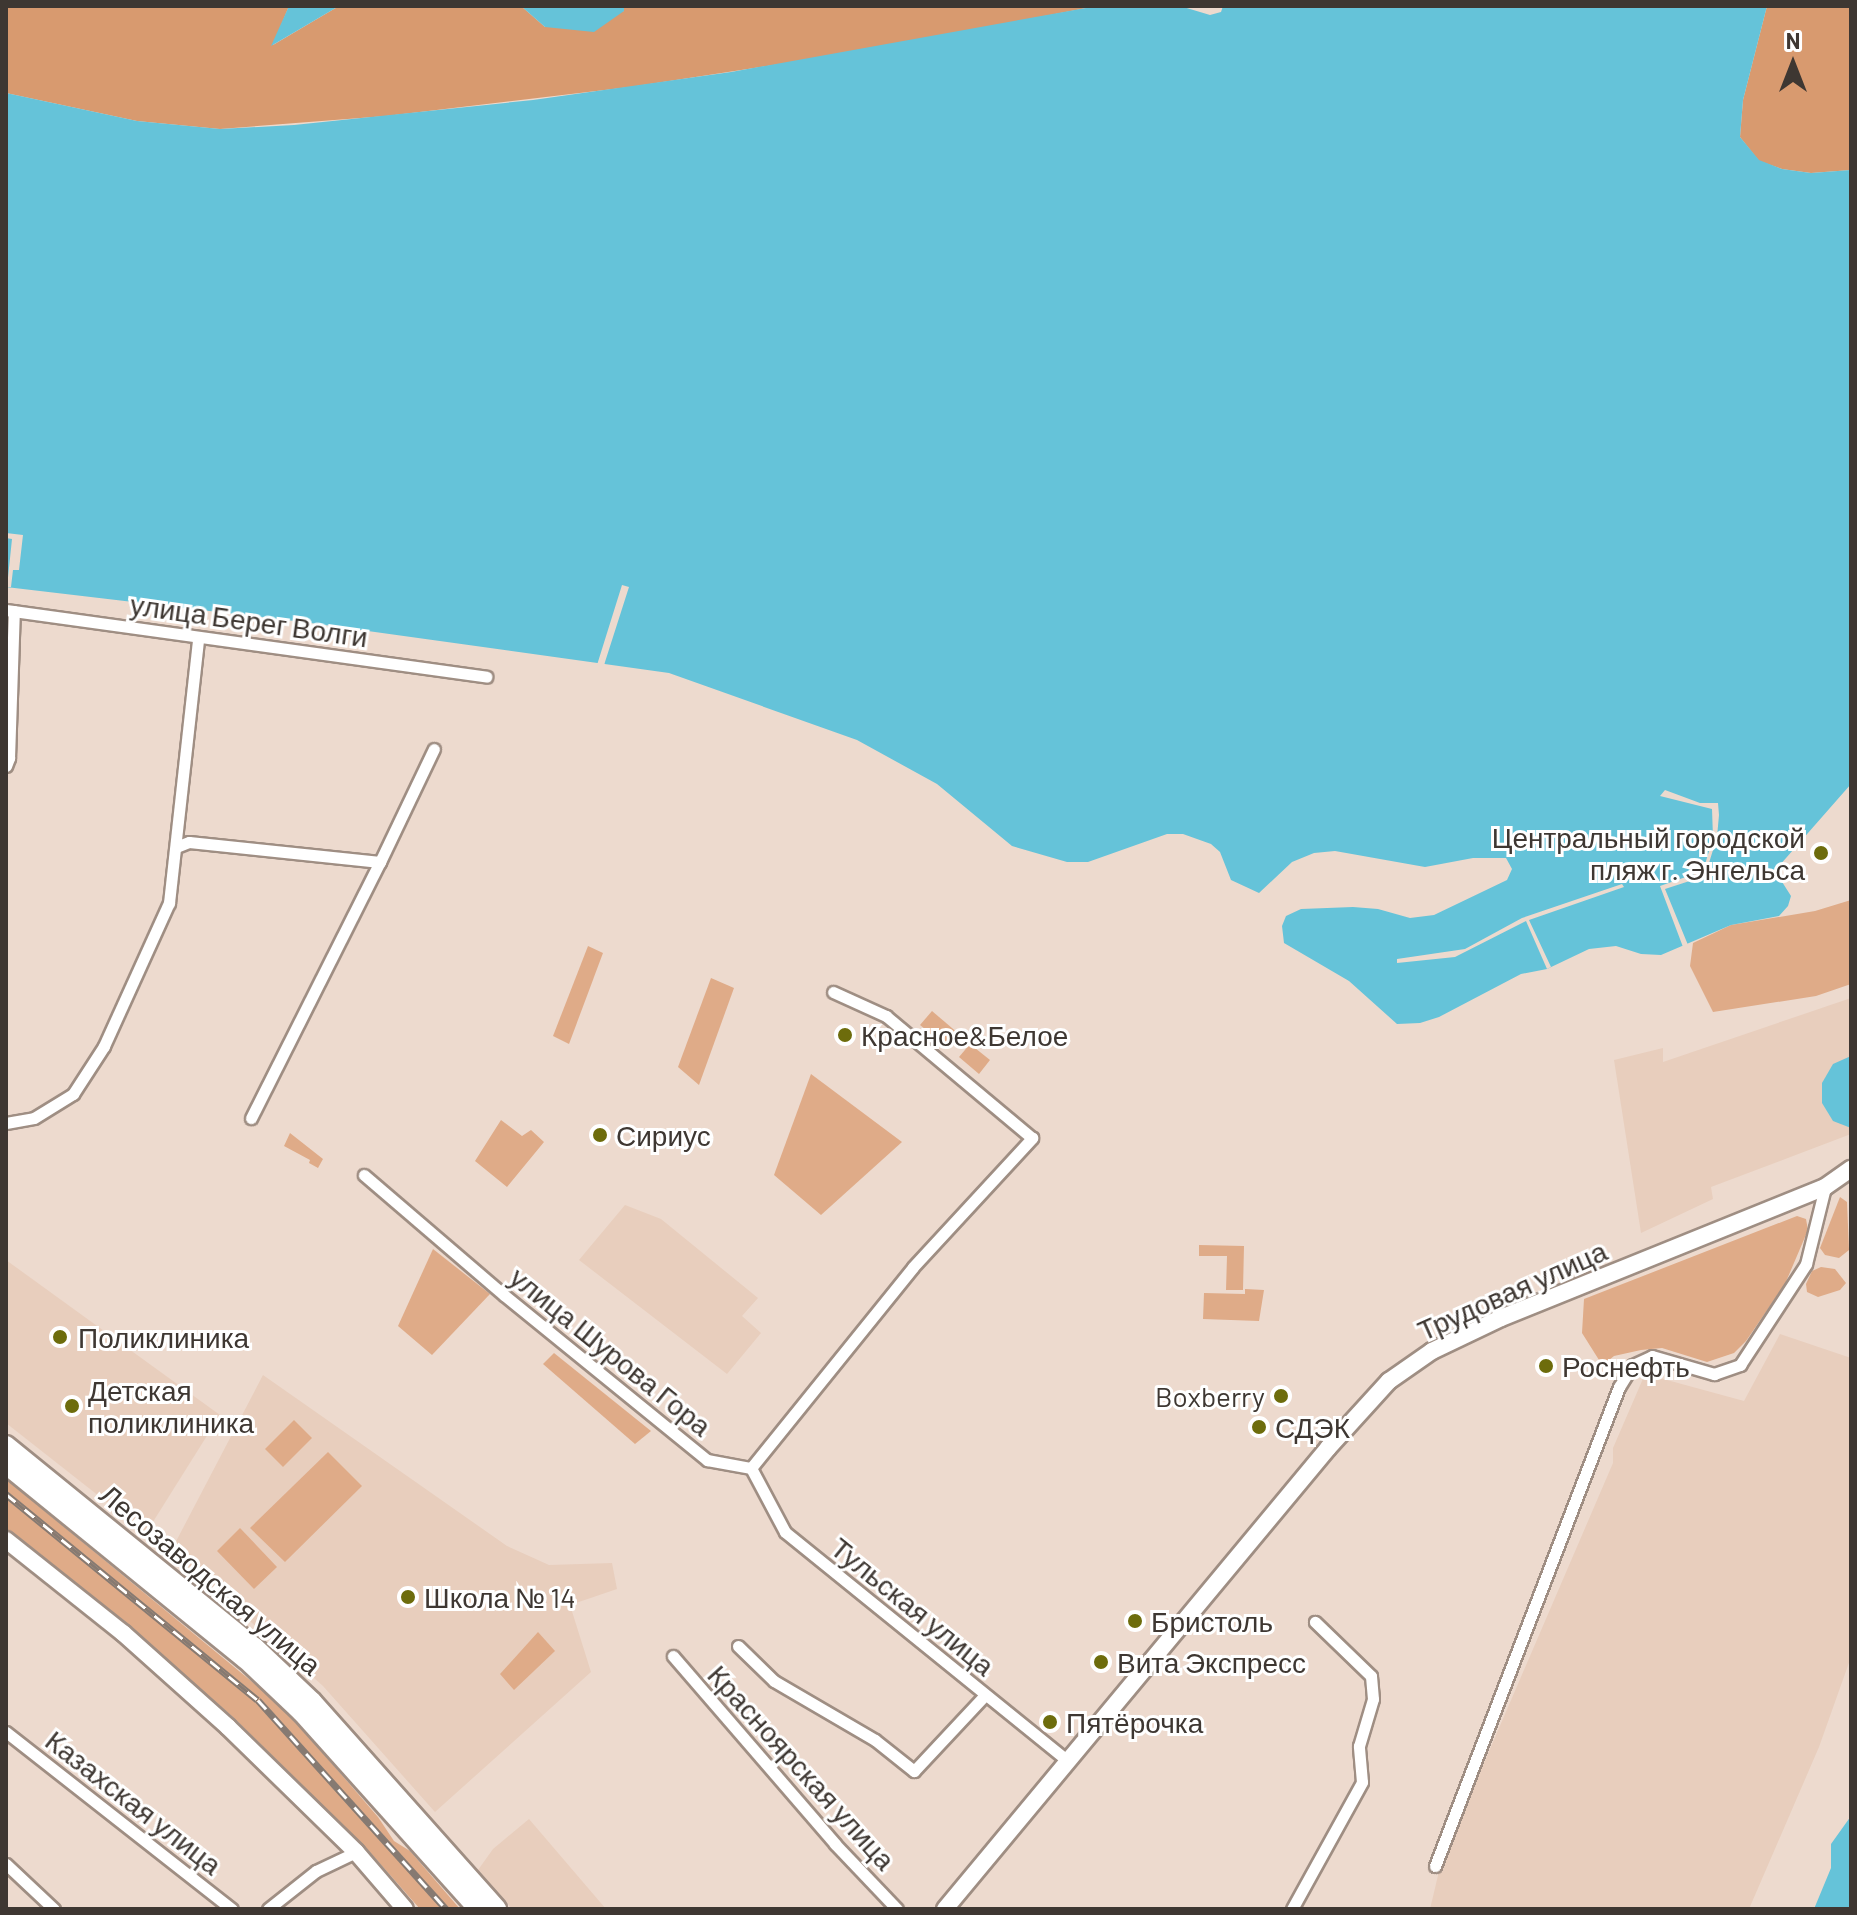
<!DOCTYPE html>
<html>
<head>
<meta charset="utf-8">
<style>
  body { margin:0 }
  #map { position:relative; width:1857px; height:1915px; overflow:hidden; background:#eddace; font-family:Barlow,sans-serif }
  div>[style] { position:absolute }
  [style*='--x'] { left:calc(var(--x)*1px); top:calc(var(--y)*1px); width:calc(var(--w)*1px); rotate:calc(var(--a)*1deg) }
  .built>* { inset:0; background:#e8cebd }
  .green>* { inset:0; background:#dfab88 }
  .forest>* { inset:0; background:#d89a6f }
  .water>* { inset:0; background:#65c3d9 }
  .pier>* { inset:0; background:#eddace }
  .roads { filter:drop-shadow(2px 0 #9f8e83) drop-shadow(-2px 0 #9f8e83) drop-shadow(0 2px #9f8e83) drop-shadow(0 -2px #9f8e83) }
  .street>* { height:11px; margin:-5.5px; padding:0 5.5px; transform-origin:5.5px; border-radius:5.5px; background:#fff }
  .secondary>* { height:16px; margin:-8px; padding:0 8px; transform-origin:8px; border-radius:8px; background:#fff }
  .primary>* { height:18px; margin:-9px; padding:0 9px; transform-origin:9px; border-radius:9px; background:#fff }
  .rail>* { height:7px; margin-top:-3.5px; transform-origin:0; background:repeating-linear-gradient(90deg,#fff 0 12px,#867a72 0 24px); box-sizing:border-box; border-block:2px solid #867a72 }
  .dots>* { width:22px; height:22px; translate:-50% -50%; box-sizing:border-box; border:4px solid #fff; border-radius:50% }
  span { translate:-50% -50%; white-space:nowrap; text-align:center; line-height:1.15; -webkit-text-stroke:6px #fff; paint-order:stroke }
  .street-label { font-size:28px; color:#3e3732 }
  .poi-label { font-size:28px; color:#3e3732 }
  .right { translate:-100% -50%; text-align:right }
  .left { translate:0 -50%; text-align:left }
  .frame { position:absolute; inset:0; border:8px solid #3e3732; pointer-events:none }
  .north { position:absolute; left:1753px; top:24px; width:80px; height:80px; -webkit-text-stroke:6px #fff; paint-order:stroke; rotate:0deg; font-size:22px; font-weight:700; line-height:32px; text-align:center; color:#3e3732 }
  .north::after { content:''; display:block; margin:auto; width:28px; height:36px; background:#3e3732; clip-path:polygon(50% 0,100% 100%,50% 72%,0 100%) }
</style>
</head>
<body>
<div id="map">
  <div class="built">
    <i style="clip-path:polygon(1851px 998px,1851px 1134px,1711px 1187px,1713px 1199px,1641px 1233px,1614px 1060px,1663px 1048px,1663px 1062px)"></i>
    <i style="clip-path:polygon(625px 1205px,661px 1219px,758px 1298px,742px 1316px,761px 1333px,727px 1374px,579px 1260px)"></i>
    <i style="clip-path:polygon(6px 1260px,220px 1415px,146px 1533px,6px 1423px)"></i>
    <i style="clip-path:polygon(1780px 1334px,1851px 1358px,1851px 1657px,1819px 1747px,1749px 1909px,1430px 1909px,1441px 1863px,1613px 1463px,1613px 1448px,1645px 1374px,1744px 1401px)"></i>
    <i style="clip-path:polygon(263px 1375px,507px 1546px,549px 1565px,612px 1563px,617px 1589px,570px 1605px,591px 1672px,435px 1812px,323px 1686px,171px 1551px)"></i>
    <i style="clip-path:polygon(529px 1819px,606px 1909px,512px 1909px,478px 1870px,493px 1849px)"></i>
  </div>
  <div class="green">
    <i style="clip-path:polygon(1851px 900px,1851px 984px,1816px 996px,1713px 1012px,1690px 966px,1693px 943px,1731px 925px,1815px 911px)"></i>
    <i style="clip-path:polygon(588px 946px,603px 953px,569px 1044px,553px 1036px)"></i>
    <i style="clip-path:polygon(711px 978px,734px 988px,699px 1085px,678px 1067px)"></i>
    <i style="clip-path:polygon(932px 1011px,959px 1034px,948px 1048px,920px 1025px)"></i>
    <i style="clip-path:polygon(970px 1044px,990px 1060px,979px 1074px,959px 1057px)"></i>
    <i style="clip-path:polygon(811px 1074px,902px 1142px,821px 1215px,774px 1175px)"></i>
    <i style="clip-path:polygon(501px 1120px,522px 1136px,531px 1130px,544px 1142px,507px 1187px,475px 1161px)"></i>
    <i style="clip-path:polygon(290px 1133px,323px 1159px,318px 1168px,309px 1163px,310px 1160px,284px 1146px)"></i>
    <i style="clip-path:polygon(1840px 1197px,1847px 1202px,1849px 1250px,1839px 1258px,1825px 1255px,1820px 1248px)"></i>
    <i style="clip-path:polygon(1797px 1216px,1806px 1219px,1808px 1230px,1785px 1284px,1746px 1341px,1734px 1353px,1707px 1362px,1662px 1348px,1641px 1350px,1614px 1356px,1599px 1368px,1599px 1360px,1582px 1333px,1584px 1299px)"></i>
    <i style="clip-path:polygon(1199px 1245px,1244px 1246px,1243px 1290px,1226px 1290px,1227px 1256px,1199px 1256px)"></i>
    <i style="clip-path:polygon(433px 1249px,490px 1294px,432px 1355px,398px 1326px)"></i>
    <i style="clip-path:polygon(1821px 1267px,1835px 1269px,1846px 1283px,1840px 1290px,1818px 1297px,1807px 1292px,1806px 1284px,1812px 1271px)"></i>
    <i style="clip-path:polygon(1245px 1289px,1264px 1290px,1259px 1321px,1203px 1319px,1204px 1293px,1245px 1294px)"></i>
    <i style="clip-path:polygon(554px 1353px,651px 1431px,635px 1444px,543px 1364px)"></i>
    <i style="clip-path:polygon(294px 1420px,312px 1438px,283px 1467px,265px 1449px)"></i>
    <i style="clip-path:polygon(328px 1452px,362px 1486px,285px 1562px,250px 1528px)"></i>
    <i style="clip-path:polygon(6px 1479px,284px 1708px,378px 1817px,394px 1841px,410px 1851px,460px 1909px,420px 1909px,368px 1850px,234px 1718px,135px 1632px,6px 1528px)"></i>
    <i style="clip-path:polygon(240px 1528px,277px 1567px,254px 1589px,217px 1551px)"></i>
    <i style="clip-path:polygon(538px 1632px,555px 1651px,514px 1690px,500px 1674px)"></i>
  </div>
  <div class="forest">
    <i style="clip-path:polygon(6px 6px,289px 6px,273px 45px,339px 6px,521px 6px,545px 27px,624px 11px,624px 6px,1097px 6px,853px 53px,630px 87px,386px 116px,220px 129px,137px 121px,6px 93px)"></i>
    <i style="clip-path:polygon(1767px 6px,1851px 6px,1851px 170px,1811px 173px,1782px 169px,1759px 161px,1740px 137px,1743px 100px)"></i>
  </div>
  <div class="water">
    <i style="clip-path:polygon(289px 6px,339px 6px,271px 46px)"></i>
    <i style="clip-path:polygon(521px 6px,624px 6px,624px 11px,594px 32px,545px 27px)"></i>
    <i style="clip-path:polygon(1097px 6px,1180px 6px,1210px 15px,1221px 12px,1223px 6px,1767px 6px,1743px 100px,1740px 137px,1759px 160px,1782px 169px,1811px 173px,1851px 170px,1851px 784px,1779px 866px,1777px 874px,1791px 896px,1788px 906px,1779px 916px,1731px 925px,1661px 955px,1641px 954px,1616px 946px,1589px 949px,1547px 969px,1521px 974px,1439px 1017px,1420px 1023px,1397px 1024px,1349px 981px,1284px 943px,1282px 926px,1286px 916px,1301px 909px,1353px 907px,1378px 909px,1410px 918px,1434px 915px,1507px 880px,1512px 869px,1506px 858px,1473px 858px,1425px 867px,1335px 851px,1314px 853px,1292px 862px,1259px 893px,1231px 880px,1220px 852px,1211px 844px,1183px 834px,1167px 834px,1088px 862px,1067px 862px,1012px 846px,937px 784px,857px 740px,669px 673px,303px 622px,6px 587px,6px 93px,137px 121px,220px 129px,294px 125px,533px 100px,731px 72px)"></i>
    <i style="clip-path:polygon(1851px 1056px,1851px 1128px,1833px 1121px,1822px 1103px,1822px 1083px,1833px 1064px)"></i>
    <i style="clip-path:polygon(1851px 1816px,1851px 1909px,1814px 1909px,1831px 1868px,1831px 1844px)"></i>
  </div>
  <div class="pier">
    <i style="clip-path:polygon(6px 510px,6px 533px,23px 535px,19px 570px,13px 570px,11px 587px,7px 587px,12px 539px,6px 538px)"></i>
    <i style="clip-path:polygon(622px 585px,629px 587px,605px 662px,604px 666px,597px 665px)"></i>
    <i style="clip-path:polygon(1665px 790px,1700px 803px,1718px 803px,1719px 815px,1717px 837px,1705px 876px,1665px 889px,1688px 945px,1683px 947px,1660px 886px,1703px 871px,1713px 838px,1712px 809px,1660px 796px)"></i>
    <i style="clip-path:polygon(1622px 884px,1624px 887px,1529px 920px,1551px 967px,1547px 969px,1526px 921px,1455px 957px,1397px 963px,1397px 959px,1465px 949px,1522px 918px)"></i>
  </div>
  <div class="roads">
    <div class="street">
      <i style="--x:6;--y:610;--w:485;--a:7.9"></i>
      <i style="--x:6;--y:766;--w:9;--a:-69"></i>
      <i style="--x:9;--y:758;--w:147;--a:-88.1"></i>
      <i style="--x:176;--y:847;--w:14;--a:-21"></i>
      <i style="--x:189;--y:842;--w:192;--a:6"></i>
      <i style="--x:380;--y:862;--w:125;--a:-64.5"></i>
      <i style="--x:251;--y:1118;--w:287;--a:-63.3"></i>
      <i style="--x:6;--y:1123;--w:28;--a:-10"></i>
      <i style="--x:34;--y:1118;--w:46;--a:-31.6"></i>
      <i style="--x:73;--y:1094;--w:57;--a:-57.1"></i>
      <i style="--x:104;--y:1046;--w:157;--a:-65.6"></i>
      <i style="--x:169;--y:903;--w:266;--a:-83.7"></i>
      <i style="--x:364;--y:1175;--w:184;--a:40.6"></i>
      <i style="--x:504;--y:1295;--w:262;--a:39.1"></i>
      <i style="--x:707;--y:1460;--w:45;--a:10.3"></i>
      <i style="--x:751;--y:1468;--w:258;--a:-51.1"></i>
      <i style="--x:913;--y:1267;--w:176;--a:-47.3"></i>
      <i style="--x:1032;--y:1138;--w:190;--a:-140.1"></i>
      <i style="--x:886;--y:1016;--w:58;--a:-155.6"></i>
      <i style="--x:751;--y:1468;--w:72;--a:62"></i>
      <i style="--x:785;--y:1532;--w:364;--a:39"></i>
      <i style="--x:738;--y:1646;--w:50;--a:44.2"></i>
      <i style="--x:774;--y:1681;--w:117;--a:30.3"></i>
      <i style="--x:875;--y:1740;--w:50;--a:38.5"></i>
      <i style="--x:914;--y:1771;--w:104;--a:-46.9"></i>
      <i style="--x:673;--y:1656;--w:248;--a:49.2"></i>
      <i style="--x:835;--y:1844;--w:90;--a:46.4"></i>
      <i style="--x:6;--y:1732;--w:287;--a:38.1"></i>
      <i style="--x:6;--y:1864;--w:66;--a:43.2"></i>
      <i style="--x:1435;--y:1866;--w:513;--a:-68.99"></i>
      <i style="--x:1619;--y:1387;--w:26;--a:-58"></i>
      <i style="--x:1633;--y:1365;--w:21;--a:-25"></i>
      <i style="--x:1652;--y:1356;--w:65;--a:16.2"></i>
      <i style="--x:1714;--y:1374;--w:28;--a:-19"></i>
      <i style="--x:1740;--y:1365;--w:121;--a:-56.8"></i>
      <i style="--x:1806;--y:1264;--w:79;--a:-76.1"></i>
      <i style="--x:268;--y:1909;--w:61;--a:-38.4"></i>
      <i style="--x:316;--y:1871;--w:44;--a:-25.4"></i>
      <i style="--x:1292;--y:1909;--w:145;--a:-61.1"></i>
      <i style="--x:1362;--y:1782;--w:36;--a:-95"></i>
      <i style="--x:1359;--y:1746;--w:49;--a:-73.4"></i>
      <i style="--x:1373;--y:1699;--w:23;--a:-95"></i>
      <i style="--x:1371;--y:1676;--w:78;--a:-136"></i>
    </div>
    <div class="secondary">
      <i style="--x:6;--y:1540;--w:149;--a:38.5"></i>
      <i style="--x:123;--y:1633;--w:141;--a:41.8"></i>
      <i style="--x:228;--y:1727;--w:179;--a:44.3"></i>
      <i style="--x:356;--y:1852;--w:75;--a:49.3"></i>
      <i style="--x:945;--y:1909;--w:599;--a:-50.28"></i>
      <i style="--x:1328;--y:1448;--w:91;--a:-47.7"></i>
      <i style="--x:1389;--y:1381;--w:52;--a:-34.9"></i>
      <i style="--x:1432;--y:1351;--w:76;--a:-25.6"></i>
      <i style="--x:1501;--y:1318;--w:349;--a:-22"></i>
      <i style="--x:1825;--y:1187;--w:32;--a:-35"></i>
    </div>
    <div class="primary">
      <i style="--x:6;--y:1445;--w:321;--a:39.1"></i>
      <i style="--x:255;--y:1647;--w:79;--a:43.5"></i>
      <i style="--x:312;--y:1701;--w:278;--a:48.3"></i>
      <i style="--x:6;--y:1465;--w:308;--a:39.1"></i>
      <i style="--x:245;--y:1659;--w:77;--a:43.4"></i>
      <i style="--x:301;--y:1712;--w:265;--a:48.1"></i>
    </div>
  </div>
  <div class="rail">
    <i style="--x:6;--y:1494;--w:325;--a:39.3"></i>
    <i style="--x:258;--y:1700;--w:281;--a:48"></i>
  </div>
  <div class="dots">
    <i style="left:1821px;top:853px;background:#6d6c0c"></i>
    <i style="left:845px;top:1035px;background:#6d6c0c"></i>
    <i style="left:600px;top:1135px;background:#6d6c0c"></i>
    <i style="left:60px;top:1337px;background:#6d6c0c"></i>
    <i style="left:1546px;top:1366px;background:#6d6c0c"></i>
    <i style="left:1281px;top:1396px;background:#6d6c0c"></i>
    <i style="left:72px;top:1406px;background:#6d6c0c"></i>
    <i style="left:1259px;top:1427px;background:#6d6c0c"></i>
    <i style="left:408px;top:1597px;background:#6d6c0c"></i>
    <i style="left:1135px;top:1621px;background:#6d6c0c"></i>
    <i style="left:1101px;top:1662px;background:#6d6c0c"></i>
    <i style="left:1050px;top:1722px;background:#6d6c0c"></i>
  </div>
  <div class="street-label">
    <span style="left:249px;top:620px;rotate:8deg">улица Берег Волги</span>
    <span style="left:1512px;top:1290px;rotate:-24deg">Трудовая улица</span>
    <span style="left:611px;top:1351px;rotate:39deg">улица Шурова Гора</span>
    <span style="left:211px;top:1579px;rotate:40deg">Лесозаводская улица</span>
    <span style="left:913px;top:1606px;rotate:39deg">Тульская улица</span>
    <span style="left:802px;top:1767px;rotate:48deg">Красноярская улица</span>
    <span style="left:134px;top:1802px;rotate:38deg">Казахская улица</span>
  </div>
  <div class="poi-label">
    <span class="right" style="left:1805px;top:853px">Центральный городской<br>пляж г. Энгельса</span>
    <span class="left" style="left:861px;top:1035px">Красное&amp;Белое</span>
    <span class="left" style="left:616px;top:1135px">Сириус</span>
    <span class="left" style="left:78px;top:1337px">Поликлиника</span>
    <span class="left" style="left:1562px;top:1366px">Роснефть</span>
    <span class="left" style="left:88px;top:1406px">Детская<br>поликлиника</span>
    <span class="right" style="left:1265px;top:1396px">Boxberry</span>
    <span class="left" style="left:1275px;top:1427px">СДЭК</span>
    <span class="left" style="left:424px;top:1597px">Школа № 14</span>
    <span class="left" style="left:1151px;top:1621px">Бристоль</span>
    <span class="left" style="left:1117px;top:1662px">Вита Экспресс</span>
    <span class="left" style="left:1066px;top:1722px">Пятёрочка</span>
  </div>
  <div class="frame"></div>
  <div class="north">N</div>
</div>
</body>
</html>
